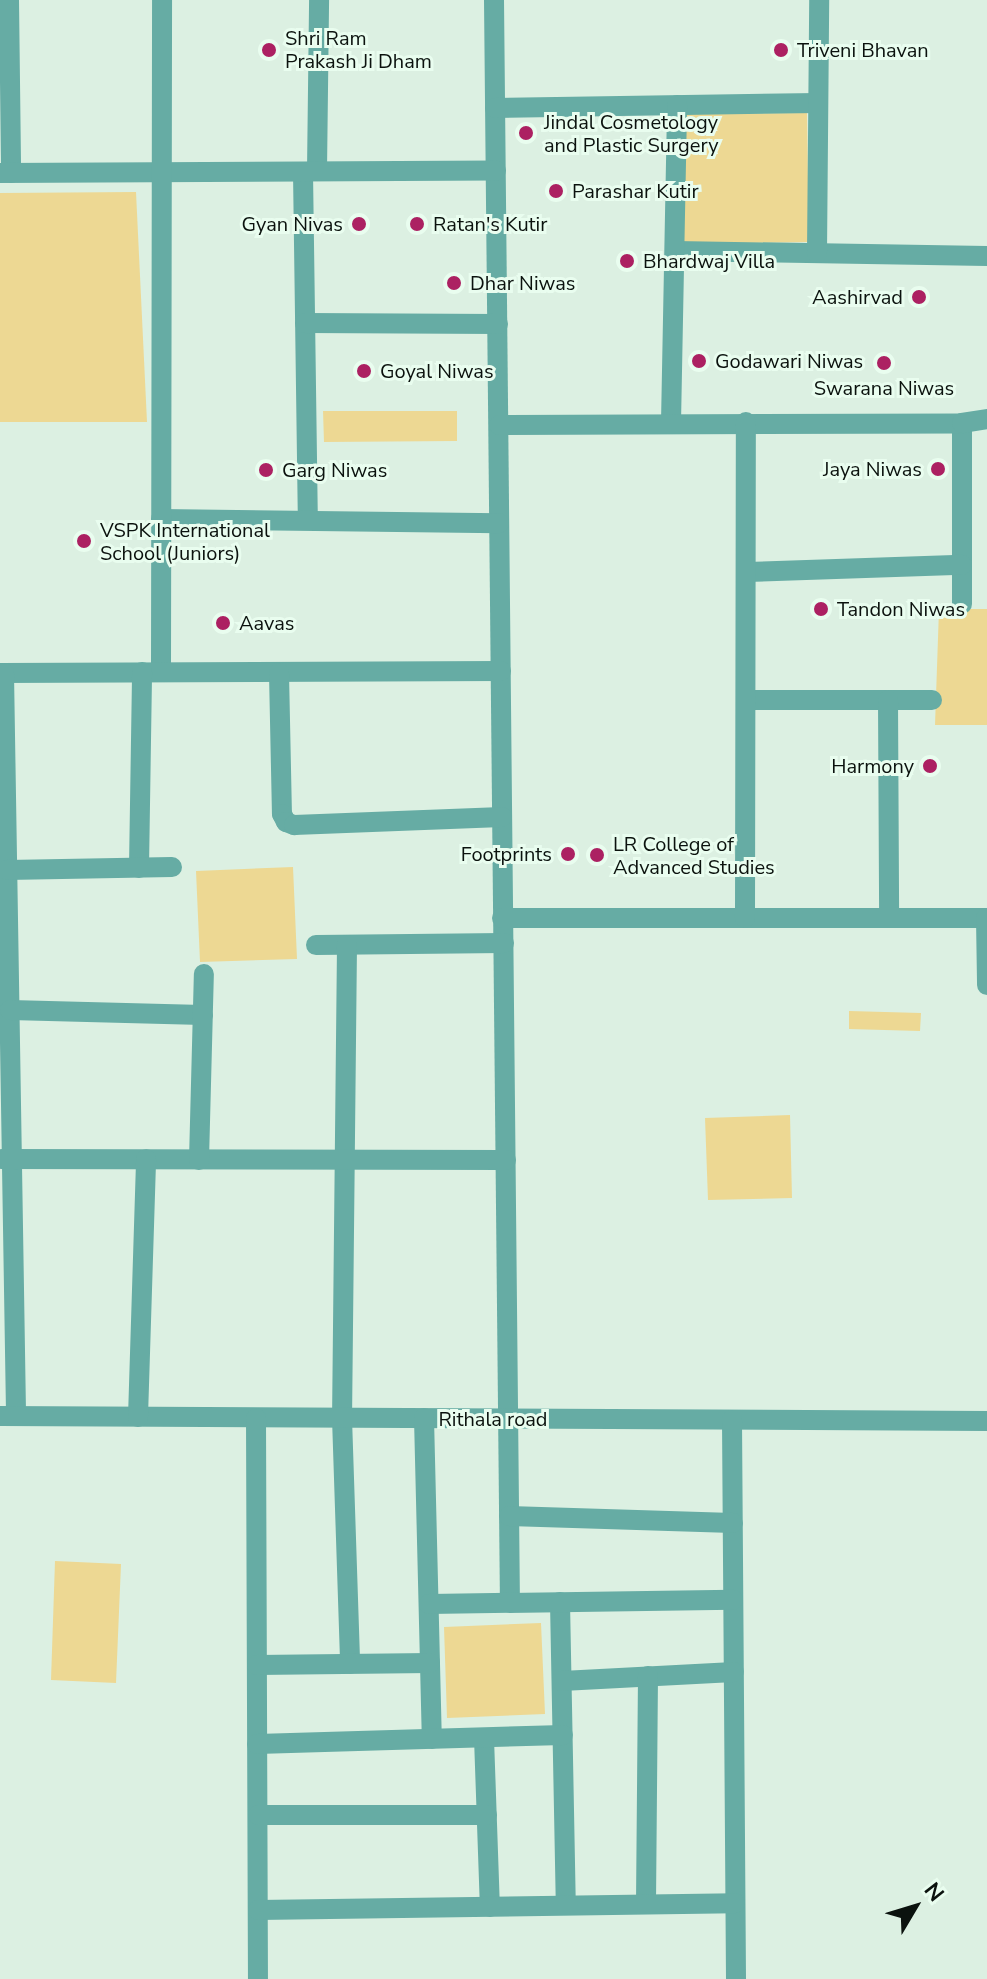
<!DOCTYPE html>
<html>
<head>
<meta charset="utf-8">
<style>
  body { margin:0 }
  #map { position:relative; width:987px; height:1979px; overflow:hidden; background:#dcf0e2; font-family:"Nunito Sans",sans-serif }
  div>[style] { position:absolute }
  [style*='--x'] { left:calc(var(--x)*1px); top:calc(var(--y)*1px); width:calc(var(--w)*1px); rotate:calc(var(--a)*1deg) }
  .green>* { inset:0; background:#edd893 }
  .street>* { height:20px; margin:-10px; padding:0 10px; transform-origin:10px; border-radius:10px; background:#66aca4 }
  .dots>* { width:22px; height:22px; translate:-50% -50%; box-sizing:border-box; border:4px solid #e9fdef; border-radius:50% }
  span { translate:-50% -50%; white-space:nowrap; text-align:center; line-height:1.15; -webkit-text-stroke:6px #e9fdef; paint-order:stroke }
  .poi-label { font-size:20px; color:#0b120e }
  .left { translate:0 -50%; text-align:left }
  .right { translate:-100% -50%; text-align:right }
  .street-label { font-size:20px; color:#0b120e }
  .north { position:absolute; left:875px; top:1867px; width:80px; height:80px; -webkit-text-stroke:6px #e9fdef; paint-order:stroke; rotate:52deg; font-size:22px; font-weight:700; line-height:32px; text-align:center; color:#0b120e }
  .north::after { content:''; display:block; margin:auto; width:28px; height:36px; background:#0b120e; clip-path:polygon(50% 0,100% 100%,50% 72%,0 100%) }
</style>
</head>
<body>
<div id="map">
  <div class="green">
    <i style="clip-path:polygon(807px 113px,809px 242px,684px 244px,682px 114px)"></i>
    <i style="clip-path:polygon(136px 192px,147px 422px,0 422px,0 193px)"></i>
    <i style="clip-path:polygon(323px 411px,457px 411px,457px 441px,324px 442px)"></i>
    <i style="clip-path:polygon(939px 609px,987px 609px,987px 725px,935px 725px)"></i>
    <i style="clip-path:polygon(293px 867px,297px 959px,200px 962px,196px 871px)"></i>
    <i style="clip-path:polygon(849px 1011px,921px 1013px,920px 1031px,849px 1029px)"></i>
    <i style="clip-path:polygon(790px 1115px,792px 1198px,708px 1200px,705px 1118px)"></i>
    <i style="clip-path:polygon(55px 1561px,121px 1564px,116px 1683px,51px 1680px)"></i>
    <i style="clip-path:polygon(541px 1623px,545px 1714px,447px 1718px,444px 1627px)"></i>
  </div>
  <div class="street">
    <i style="--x:9;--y:0;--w:173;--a:89.3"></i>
    <i style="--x:494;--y:0;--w:1603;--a:89.43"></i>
    <i style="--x:495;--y:108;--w:323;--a:-0.9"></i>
    <i style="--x:317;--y:171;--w:171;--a:-89.3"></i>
    <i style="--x:303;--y:172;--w:348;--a:89.2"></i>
    <i style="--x:0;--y:173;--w:496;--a:-0.3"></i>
    <i style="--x:675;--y:251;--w:312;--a:0.9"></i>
    <i style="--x:817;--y:253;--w:253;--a:-89.5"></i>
    <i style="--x:305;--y:323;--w:193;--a:0.3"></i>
    <i style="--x:671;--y:423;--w:318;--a:-88.9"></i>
    <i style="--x:962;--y:423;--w:181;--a:90"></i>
    <i style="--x:499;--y:425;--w:463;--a:-0.2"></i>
    <i style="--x:962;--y:423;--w:25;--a:-9"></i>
    <i style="--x:161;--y:519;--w:338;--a:0.7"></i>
    <i style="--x:746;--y:572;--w:216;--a:-1.9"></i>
    <i style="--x:161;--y:672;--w:672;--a:-89.91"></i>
    <i style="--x:0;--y:673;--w:501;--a:-0.23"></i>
    <i style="--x:4;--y:673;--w:743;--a:89.07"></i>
    <i style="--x:279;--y:673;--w:141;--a:88.8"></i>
    <i style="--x:282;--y:814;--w:9;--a:63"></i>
    <i style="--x:286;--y:822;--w:9;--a:21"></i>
    <i style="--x:294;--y:825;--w:208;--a:-2.2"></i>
    <i style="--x:746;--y:700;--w:186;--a:0"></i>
    <i style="--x:888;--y:700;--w:218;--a:89.7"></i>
    <i style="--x:139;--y:868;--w:196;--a:-89.1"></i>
    <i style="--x:7;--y:870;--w:165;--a:-1"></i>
    <i style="--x:502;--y:918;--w:485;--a:0"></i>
    <i style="--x:745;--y:918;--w:496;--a:-89.9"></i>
    <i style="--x:986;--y:918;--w:67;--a:89.1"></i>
    <i style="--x:316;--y:945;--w:188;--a:-0.6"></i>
    <i style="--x:347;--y:945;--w:473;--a:90.6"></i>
    <i style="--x:342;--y:1418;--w:246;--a:88.1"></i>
    <i style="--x:10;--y:1010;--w:193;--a:1.5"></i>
    <i style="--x:2;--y:1159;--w:504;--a:0.11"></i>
    <i style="--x:199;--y:1160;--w:186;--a:-88.5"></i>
    <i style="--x:0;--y:1416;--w:987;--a:0.29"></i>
    <i style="--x:138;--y:1417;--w:258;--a:-88.2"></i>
    <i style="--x:256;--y:1418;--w:561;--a:89.8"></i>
    <i style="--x:424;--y:1418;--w:321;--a:88.6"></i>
    <i style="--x:732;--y:1420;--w:559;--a:89.59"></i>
    <i style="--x:509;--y:1516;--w:224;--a:1.8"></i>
    <i style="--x:560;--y:1602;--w:303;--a:88.9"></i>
    <i style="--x:429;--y:1604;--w:304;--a:-0.8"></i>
    <i style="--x:257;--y:1665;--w:173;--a:-0.7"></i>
    <i style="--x:562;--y:1681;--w:172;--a:-3"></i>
    <i style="--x:484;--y:1738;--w:169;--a:88"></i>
    <i style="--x:257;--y:1744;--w:306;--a:-1.7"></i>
    <i style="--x:258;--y:1815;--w:229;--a:0"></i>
    <i style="--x:646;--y:1904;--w:228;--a:-89.5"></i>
    <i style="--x:258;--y:1910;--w:477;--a:-0.8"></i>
  </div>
  <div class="dots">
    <i style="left:269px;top:50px;background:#ac2162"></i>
    <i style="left:781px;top:50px;background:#ac2162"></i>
    <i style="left:526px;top:133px;background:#ac2162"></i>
    <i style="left:556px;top:191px;background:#ac2162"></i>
    <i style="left:359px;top:224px;background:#ac2162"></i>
    <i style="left:417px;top:224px;background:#ac2162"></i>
    <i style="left:627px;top:261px;background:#ac2162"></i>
    <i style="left:454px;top:283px;background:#ac2162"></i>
    <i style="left:919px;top:297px;background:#ac2162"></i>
    <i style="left:699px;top:361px;background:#ac2162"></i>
    <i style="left:884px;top:363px;background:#ac2162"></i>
    <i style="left:364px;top:371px;background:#ac2162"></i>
    <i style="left:938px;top:469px;background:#ac2162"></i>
    <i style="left:266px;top:470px;background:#ac2162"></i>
    <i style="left:84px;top:541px;background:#ac2162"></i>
    <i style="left:821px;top:609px;background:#ac2162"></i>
    <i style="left:223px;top:623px;background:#ac2162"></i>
    <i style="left:930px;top:766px;background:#ac2162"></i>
    <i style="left:568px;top:854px;background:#ac2162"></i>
    <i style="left:597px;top:855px;background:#ac2162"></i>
  </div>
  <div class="poi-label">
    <span class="left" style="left:285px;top:50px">Shri Ram<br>Prakash Ji Dham</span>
    <span class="left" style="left:797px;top:50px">Triveni Bhavan</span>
    <span class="left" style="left:544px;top:134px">Jindal Cosmetology<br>and Plastic Surgery</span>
    <span class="left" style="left:572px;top:191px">Parashar Kutir</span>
    <span class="right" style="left:343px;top:224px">Gyan Nivas</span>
    <span class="left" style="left:433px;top:224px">Ratan's Kutir</span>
    <span class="left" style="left:643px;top:261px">Bhardwaj Villa</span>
    <span class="left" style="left:470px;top:283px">Dhar Niwas</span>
    <span class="right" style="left:903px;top:297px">Aashirvad</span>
    <span class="left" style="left:715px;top:361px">Godawari Niwas</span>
    <span class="left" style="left:380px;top:371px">Goyal Niwas</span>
    <span style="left:884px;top:388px">Swarana Niwas</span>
    <span class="right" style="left:922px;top:469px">Jaya Niwas</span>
    <span class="left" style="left:282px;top:470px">Garg Niwas</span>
    <span class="left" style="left:100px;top:542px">VSPK International<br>School (Juniors)</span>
    <span class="left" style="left:837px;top:609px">Tandon Niwas</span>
    <span class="left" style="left:239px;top:623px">Aavas</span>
    <span class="right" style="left:914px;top:766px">Harmony</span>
    <span class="left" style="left:613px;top:856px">LR College of<br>Advanced Studies</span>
    <span class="right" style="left:552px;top:854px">Footprints</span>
  </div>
  <div class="street-label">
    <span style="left:493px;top:1419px">Rithala road</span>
  </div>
  <div class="north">N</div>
</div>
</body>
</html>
